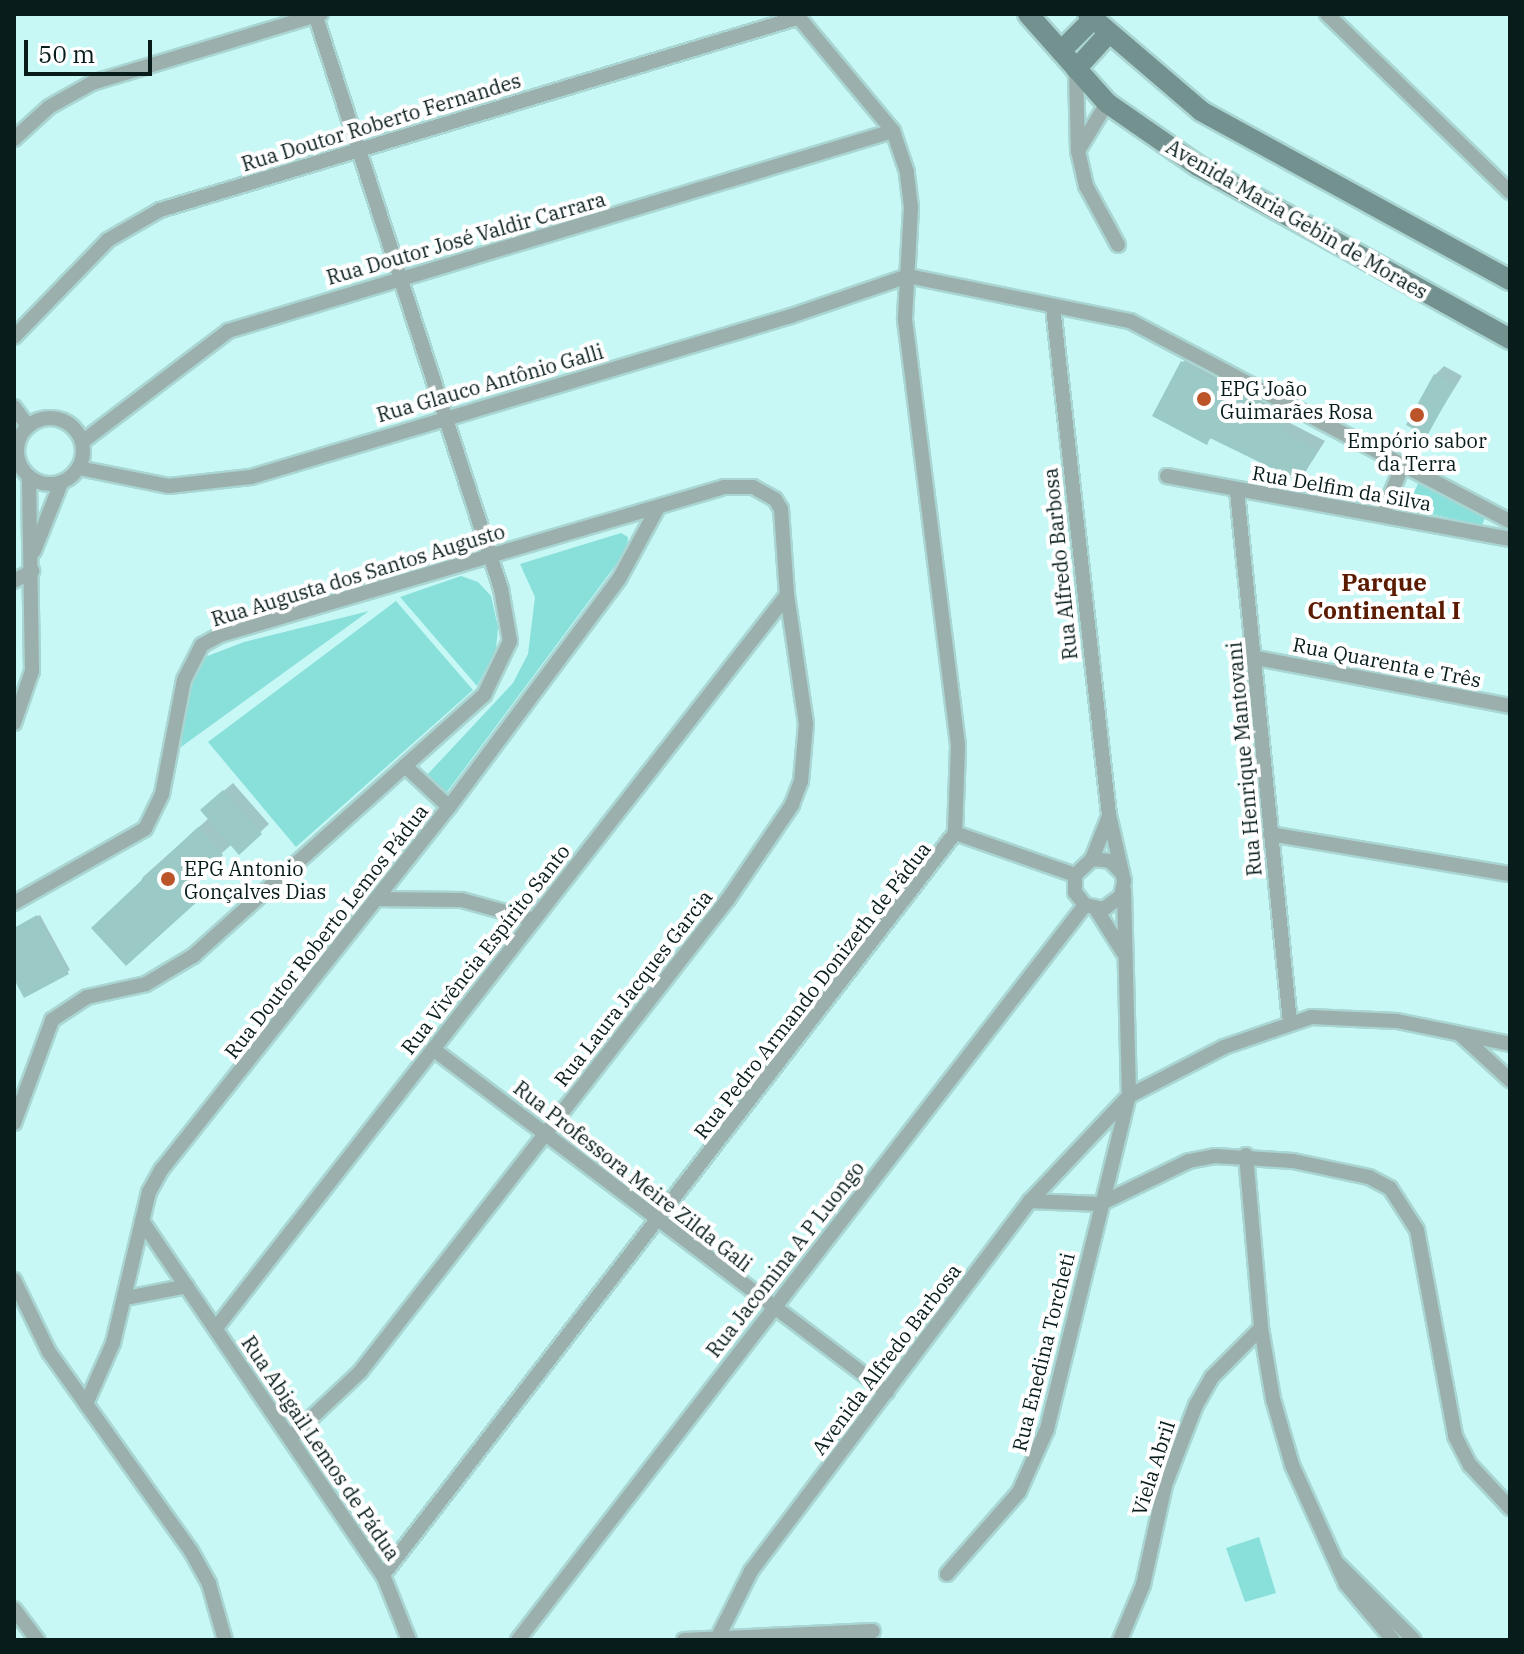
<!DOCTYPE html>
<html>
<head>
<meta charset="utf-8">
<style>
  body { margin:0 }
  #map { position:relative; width:1524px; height:1654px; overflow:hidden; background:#c7f8f5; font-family:"IBM Plex Serif",serif }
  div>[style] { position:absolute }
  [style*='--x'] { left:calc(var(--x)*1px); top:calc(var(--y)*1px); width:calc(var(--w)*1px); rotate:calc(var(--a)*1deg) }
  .green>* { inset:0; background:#89e0db }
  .shadow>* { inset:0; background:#0003 }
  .building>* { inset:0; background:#9ac9c6 }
  .roads { filter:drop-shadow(2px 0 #a9d5d2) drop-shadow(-2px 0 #a9d5d2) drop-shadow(0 2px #a9d5d2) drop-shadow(0 -2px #a9d5d2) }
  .street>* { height:14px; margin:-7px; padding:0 7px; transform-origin:7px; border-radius:7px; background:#9bafad }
  .street>.ring { margin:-7px; padding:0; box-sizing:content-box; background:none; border:14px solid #9bafad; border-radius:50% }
  .secondary>* { height:20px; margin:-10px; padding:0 10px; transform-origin:10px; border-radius:10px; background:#73918f }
  .dots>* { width:22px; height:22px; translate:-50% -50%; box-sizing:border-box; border:4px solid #fff; border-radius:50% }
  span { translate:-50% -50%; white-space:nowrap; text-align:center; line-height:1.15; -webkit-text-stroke:8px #fff; paint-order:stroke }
  .street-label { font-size:20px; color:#091c1c }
  .poi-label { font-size:20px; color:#091c1c }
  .left { translate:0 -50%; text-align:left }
  .quarter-label { font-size:24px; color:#5b1b00; font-weight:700 }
  .frame { position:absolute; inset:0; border:16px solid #091c1c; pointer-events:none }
  .scale { position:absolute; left:24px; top:40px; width:128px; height:36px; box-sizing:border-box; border:4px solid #091c1c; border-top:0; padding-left:10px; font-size:24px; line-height:28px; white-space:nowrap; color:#091c1c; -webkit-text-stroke:6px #fff; paint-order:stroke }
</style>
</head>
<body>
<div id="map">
  <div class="green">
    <i style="clip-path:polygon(1420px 479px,1486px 515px,1482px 525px,1407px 509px)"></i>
    <i style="clip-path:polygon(621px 533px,628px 537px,627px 550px,447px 792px,427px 775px,513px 683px,528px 654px,535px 597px,520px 564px)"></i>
    <i style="clip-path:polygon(461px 576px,478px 582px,491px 596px,498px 627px,496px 650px,477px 686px,400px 597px)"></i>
    <i style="clip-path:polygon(396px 601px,473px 690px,296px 847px,208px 742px)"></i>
    <i style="clip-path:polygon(369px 611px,181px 747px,186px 697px,205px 657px,244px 642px)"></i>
    <i style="clip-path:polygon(1259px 1537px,1276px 1593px,1245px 1602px,1226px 1548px)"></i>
  </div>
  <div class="shadow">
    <i style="clip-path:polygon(1191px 354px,1295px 409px,1288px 422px,1325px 441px,1300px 480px,1212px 437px,1206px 443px,1183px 362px)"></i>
    <i style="clip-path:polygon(1444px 366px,1462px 376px,1427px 433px,1435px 375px)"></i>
    <i style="clip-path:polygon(233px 783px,269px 824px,239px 852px,232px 844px,194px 878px,205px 892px,197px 900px,137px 889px,143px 877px,209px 818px,211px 802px)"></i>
    <i style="clip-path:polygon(40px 915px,70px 970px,25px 995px,14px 975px,14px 929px)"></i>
  </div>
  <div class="building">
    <i style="clip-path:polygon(1181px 361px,1287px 418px,1281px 431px,1317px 450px,1300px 482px,1210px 438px,1207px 445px,1152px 416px)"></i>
    <i style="clip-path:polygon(1434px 374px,1455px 385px,1427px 436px,1406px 425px)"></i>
    <i style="clip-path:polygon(223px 790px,262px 834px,239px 855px,200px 810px)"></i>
    <i style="clip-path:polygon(198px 827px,223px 855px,186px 888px,198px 901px,126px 966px,91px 928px)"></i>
    <i style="clip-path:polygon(37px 915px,69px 974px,24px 998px,14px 979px,14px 928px)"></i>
  </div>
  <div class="roads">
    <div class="street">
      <i style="--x:1327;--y:14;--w:255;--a:44.2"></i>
      <i style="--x:1076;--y:69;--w:82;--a:88.6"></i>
      <i style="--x:1078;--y:151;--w:36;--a:77"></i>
      <i style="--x:1086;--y:186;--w:67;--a:61.5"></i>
      <i style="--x:14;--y:139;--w:47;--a:-42.4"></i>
      <i style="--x:49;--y:107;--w:49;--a:-29.2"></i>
      <i style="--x:92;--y:83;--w:239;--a:-16.8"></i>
      <i style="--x:1078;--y:151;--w:56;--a:-58.9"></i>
      <i style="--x:1053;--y:307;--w:511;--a:83.71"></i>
      <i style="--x:1109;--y:815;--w:68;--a:77.2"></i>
      <i style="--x:1124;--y:881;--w:15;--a:101"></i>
      <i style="--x:1121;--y:896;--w:21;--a:143"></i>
      <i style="--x:1104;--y:909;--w:19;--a:-168"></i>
      <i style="--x:1085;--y:905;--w:16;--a:-128"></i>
      <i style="--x:1075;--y:892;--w:17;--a:-90"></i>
      <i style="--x:1075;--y:875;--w:23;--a:-43"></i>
      <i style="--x:1092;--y:859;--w:18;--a:6"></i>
      <i style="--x:1110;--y:861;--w:17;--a:45"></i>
      <i style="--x:14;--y:337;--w:135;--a:-45.9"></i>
      <i style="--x:108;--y:240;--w:60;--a:-30"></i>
      <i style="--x:160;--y:210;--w:668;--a:-16.78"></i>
      <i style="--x:14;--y:407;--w:24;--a:54"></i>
      <i class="ring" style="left:17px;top:418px;width:52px;height:52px"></i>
      <i style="--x:82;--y:442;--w:183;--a:-37.2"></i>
      <i style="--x:228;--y:331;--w:694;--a:-16.74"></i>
      <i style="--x:79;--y:468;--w:92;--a:11.3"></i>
      <i style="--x:169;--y:486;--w:82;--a:-6.3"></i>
      <i style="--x:251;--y:477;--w:563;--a:-16.6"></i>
      <i style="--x:791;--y:316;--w:124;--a:-18.9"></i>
      <i style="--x:908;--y:276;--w:227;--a:11.5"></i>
      <i style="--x:1130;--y:321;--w:429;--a:27.8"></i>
      <i style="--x:1167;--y:476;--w:349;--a:10.4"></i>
      <i style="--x:1237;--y:491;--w:535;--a:84.31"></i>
      <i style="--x:1383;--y:514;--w:54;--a:-68.2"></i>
      <i style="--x:34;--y:551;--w:73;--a:-68.3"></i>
      <i style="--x:14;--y:581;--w:21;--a:-29"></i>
      <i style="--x:1256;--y:658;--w:258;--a:10.7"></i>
      <i style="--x:14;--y:723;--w:55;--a:-70.9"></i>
      <i style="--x:32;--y:671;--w:193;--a:-90.9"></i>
      <i style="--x:405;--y:766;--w:60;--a:43"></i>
      <i style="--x:955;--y:833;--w:127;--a:19.3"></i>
      <i style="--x:1270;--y:834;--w:243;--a:9.5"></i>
      <i style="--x:1092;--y:859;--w:46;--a:-68.4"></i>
      <i style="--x:376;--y:899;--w:86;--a:0.7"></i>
      <i style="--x:462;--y:900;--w:72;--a:15.4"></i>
      <i style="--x:14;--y:903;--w:150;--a:-29.5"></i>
      <i style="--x:145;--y:829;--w:39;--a:-64"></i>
      <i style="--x:162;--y:794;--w:116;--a:-79.1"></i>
      <i style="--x:184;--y:680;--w:39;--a:-63"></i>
      <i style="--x:202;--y:645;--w:21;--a:-29"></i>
      <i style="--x:220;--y:635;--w:525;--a:-16.36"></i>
      <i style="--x:724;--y:487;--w:29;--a:0"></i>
      <i style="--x:753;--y:487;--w:25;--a:29"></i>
      <i style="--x:775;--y:499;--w:12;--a:59"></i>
      <i style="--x:781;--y:509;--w:86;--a:86"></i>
      <i style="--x:787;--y:595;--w:130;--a:81.6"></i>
      <i style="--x:806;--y:724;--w:57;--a:95"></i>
      <i style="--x:801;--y:781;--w:26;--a:111"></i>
      <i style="--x:792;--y:805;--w:114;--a:124.2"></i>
      <i style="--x:728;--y:899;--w:599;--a:127.88"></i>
      <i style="--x:360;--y:1372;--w:95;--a:136.7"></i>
      <i style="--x:1096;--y:909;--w:51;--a:57.9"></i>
      <i style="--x:1461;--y:1035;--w:67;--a:42.6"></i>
      <i style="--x:433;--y:1049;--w:569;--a:37.07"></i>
      <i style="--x:14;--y:1123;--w:110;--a:-69.7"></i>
      <i style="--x:52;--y:1020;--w:42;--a:-33.3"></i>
      <i style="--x:87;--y:997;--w:60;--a:-12.4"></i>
      <i style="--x:146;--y:984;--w:55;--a:-30.8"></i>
      <i style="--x:193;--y:956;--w:391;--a:-41.9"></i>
      <i style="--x:484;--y:695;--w:60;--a:-64.3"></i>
      <i style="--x:510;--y:641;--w:53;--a:-99.8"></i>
      <i style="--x:501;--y:589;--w:604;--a:-107.93"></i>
      <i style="--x:1246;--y:1155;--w:174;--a:85"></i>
      <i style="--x:1261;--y:1328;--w:72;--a:80.4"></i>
      <i style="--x:1273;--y:1399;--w:69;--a:73.9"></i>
      <i style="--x:1292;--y:1465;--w:131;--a:65.6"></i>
      <i style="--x:1346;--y:1584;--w:73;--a:50"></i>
      <i style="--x:1030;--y:1201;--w:70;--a:2.5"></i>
      <i style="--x:1100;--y:1204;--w:99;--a:-25.8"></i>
      <i style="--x:1189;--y:1161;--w:26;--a:-11"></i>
      <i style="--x:1215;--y:1156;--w:78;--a:3.7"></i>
      <i style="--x:1293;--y:1161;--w:78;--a:11.9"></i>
      <i style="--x:1369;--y:1177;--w:24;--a:28"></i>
      <i style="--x:1390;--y:1188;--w:50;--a:57.3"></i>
      <i style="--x:1417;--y:1230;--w:209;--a:79.5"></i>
      <i style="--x:1455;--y:1436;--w:33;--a:63"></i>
      <i style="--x:1470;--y:1465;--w:59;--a:47.1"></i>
      <i style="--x:142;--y:1221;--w:428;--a:55.8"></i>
      <i style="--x:383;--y:1575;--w:70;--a:68.2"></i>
      <i style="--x:14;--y:1280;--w:80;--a:64.1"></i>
      <i style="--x:49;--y:1352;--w:244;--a:54.5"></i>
      <i style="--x:191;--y:1551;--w:38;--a:61"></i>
      <i style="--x:209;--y:1584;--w:58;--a:74.1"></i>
      <i style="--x:126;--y:1298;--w:62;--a:-11.1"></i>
      <i style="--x:216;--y:1328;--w:929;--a:-52.08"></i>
      <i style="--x:86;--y:1404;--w:67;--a:-66.1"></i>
      <i style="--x:113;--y:1343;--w:155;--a:-76.6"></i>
      <i style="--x:149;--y:1192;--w:26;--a:-61"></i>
      <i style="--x:162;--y:1169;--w:462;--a:-51.6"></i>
      <i style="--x:449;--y:807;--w:284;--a:-53.3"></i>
      <i style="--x:619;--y:579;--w:80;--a:-61.5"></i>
      <i style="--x:1338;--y:1564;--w:107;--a:45"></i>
      <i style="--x:947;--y:1574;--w:109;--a:-48.7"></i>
      <i style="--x:1019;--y:1492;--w:69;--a:-66"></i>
      <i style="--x:1047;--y:1429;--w:343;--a:-76.2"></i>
      <i style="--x:1129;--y:1096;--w:206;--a:-91.4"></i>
      <i style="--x:383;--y:1575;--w:937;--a:-52.37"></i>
      <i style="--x:955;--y:833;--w:88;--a:-88"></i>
      <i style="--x:958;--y:745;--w:430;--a:-97.1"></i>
      <i style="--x:905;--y:318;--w:111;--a:-86.9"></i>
      <i style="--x:911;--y:207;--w:35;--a:-97"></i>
      <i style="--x:907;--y:172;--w:43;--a:-108.9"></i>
      <i style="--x:893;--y:131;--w:152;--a:-129.7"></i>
      <i style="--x:14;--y:1609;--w:39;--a:53"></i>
      <i style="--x:718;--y:1637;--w:74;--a:-63.4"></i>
      <i style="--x:751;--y:1571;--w:463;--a:-53"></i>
      <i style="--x:1030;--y:1201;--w:144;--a:-46.7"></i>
      <i style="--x:1129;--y:1096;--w:107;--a:-27.3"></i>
      <i style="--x:1224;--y:1047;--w:92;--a:-19"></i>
      <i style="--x:1311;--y:1017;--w:86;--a:2.7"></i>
      <i style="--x:1397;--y:1021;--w:115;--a:11.5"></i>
      <i style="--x:518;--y:1640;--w:928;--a:-52.35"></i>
      <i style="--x:684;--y:1640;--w:189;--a:-2.7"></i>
      <i style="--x:1120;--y:1640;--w:60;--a:-67.3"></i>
      <i style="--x:1143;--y:1585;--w:102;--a:-77.6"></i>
      <i style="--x:1165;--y:1485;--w:86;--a:-68.8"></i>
      <i style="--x:1196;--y:1405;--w:32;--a:-60"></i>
      <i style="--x:1212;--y:1377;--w:69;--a:-45"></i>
    </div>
    <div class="secondary">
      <i style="--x:1028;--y:14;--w:119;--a:48.4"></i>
      <i style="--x:1107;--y:103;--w:111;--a:34.7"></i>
      <i style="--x:1198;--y:166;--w:357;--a:29"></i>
      <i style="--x:1088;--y:14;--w:149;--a:40.6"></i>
      <i style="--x:1201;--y:111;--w:352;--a:28.7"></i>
      <i style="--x:1061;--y:51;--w:45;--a:-45"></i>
      <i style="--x:1076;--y:69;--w:46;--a:-47.6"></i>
    </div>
  </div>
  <div class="dots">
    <i style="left:1204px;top:399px;background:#bb5429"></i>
    <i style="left:1417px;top:415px;background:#bb5429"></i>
    <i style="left:168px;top:879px;background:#bb5429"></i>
  </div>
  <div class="street-label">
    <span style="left:381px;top:122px;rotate:-17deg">Rua Doutor Roberto Fernandes</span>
    <span style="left:1297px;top:219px;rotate:30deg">Avenida Maria Gebin de Moraes</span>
    <span style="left:466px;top:238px;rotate:-16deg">Rua Doutor José Valdir Carrara</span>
    <span style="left:490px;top:383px;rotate:-16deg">Rua Glauco Antônio Galli</span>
    <span style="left:1342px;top:488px;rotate:10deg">Rua Delfim da Silva</span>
    <span style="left:1060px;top:564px;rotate:-96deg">Rua Alfredo Barbosa</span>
    <span style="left:358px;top:575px;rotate:-17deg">Rua Augusta dos Santos Augusto</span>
    <span style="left:1387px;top:662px;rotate:11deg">Rua Quarenta e Três</span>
    <span style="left:1244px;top:759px;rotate:-95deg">Rua Henrique Mantovani</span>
    <span style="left:326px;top:931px;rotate:-52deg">Rua Doutor Roberto Lemos Pádua</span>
    <span style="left:485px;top:949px;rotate:-52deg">Rua Vivência Espírito Santo</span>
    <span style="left:633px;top:988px;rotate:-52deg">Rua Laura Jacques Garcia</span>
    <span style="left:812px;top:990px;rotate:-52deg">Rua Pedro Armando Donizeth de Pádua</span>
    <span style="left:633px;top:1176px;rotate:38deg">Rua Professora Meire Zilda Gali</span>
    <span style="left:785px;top:1259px;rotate:-52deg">Rua Jacomina A P Luongo</span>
    <span style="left:1043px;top:1352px;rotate:-76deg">Rua Enedina Torcheti</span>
    <span style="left:886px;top:1359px;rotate:-53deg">Avenida Alfredo Barbosa</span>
    <span style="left:321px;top:1448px;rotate:56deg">Rua Abigail Lemos de Pádua</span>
    <span style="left:1153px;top:1468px;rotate:-72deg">Viela Abril</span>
  </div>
  <div class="poi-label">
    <span class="left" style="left:1220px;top:400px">EPG João<br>Guimarães Rosa</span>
    <span style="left:1417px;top:452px">Empório sabor<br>da Terra</span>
    <span class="left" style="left:184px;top:880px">EPG Antonio<br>Gonçalves Dias</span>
  </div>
  <div class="quarter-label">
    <span style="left:1384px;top:597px">Parque<br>Continental I</span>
  </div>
  <div class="frame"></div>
  <div class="scale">50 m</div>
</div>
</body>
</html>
